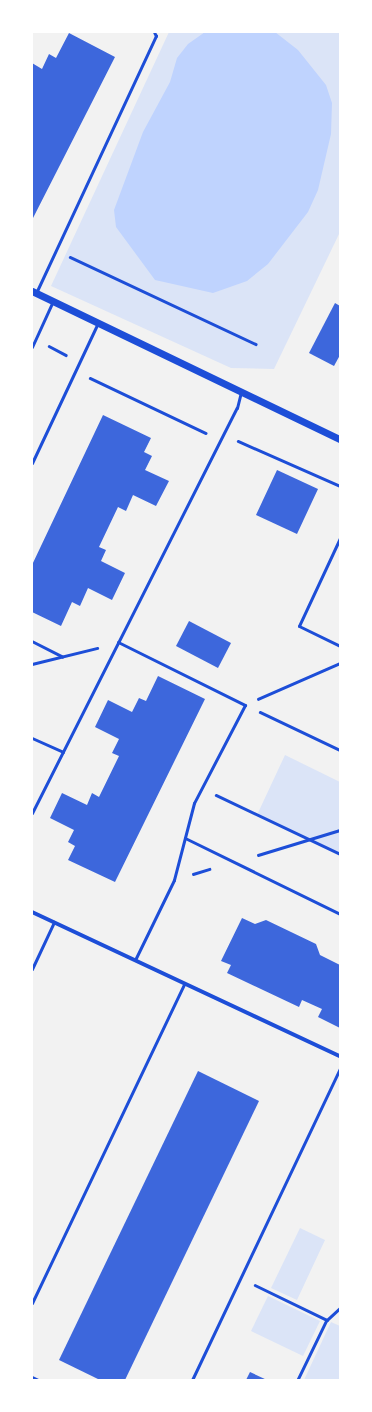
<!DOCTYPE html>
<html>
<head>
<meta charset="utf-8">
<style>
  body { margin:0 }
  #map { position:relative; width:372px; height:1412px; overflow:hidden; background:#f2f2f2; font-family:Rubik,sans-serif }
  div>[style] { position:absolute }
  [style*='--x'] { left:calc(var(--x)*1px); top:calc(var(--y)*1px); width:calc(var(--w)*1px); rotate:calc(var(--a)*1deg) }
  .green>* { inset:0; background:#dbe4f7 }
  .water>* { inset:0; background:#bfd3fe }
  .building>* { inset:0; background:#3d67dc }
  .path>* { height:2.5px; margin:-1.25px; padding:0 1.25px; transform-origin:1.25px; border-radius:1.25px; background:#1d4ed8 }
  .service>* { height:3px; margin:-1.5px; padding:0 1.5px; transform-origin:1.5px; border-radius:1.5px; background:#1d4ed8 }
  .minor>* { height:4px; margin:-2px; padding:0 2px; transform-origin:2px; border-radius:2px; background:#1d4ed8 }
  .tertiary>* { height:7px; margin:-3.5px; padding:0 3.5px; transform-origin:3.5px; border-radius:3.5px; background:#1d4ed8 }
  span { translate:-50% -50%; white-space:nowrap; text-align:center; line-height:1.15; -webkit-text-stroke:4px #fff; paint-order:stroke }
  .frame { position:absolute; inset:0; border:33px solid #fff; pointer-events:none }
</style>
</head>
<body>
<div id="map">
  <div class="green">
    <i style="clip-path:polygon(169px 32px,340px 32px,340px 232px,274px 369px,231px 368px,51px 286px)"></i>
    <i style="clip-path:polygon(285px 755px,340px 782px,340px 854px,257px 815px)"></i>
    <i style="clip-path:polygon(300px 1228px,325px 1240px,297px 1300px,271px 1288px)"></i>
    <i style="clip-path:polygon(268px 1296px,320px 1321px,303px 1356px,251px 1331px)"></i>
    <i style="clip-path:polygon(331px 1322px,340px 1326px,340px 1380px,304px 1380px)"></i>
  </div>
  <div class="water">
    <i style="clip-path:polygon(205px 32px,275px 32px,298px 50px,326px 85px,332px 103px,331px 134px,318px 190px,308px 212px,268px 264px,247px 281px,213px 293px,155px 280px,116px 227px,114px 210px,143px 132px,170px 82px,177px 58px,188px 44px)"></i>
  </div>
  <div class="building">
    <i style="clip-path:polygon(69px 33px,115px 57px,32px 220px,32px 63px,42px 69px,49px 54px,56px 58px)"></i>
    <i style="clip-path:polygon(335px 303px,340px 306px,340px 355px,334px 366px,309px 353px)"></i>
    <i style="clip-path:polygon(103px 415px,151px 438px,144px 452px,152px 456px,145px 470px,169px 481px,156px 506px,133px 495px,126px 511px,118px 507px,99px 547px,106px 550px,101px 561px,125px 573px,112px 600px,88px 588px,80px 606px,72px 602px,61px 626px,32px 612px,32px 565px)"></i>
    <i style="clip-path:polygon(277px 470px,318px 489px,297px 534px,256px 515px)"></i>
    <i style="clip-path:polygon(189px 621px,231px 643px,218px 668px,176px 646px)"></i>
    <i style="clip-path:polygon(158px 676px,205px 699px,115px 882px,68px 860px,75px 846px,68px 842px,74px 830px,50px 818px,62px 793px,87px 805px,92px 793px,99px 797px,119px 756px,112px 753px,119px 739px,95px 727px,108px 700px,132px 712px,139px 698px,146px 701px)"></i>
    <i style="clip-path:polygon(242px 918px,255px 924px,266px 920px,316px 944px,320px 955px,340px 965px,340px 1028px,318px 1017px,322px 1009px,302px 1000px,299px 1007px,227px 973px,231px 965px,221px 961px)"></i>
    <i style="clip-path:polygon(198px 1071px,259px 1101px,125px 1380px,100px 1380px,59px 1360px)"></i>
    <i style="clip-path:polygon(250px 1372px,267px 1380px,246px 1380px)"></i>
  </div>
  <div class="path">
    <i style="--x:70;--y:257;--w:205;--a:25.1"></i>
    <i style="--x:49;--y:346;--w:19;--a:28"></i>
    <i style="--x:90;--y:378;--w:128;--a:25.4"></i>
    <i style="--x:238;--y:441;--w:111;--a:23.8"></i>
    <i style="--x:32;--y:641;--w:34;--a:27"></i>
    <i style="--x:32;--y:664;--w:67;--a:-13.8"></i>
    <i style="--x:258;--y:699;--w:90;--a:-23.7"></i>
    <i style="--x:260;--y:712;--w:89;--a:25.4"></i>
    <i style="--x:216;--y:795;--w:137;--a:25.4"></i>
    <i style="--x:258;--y:855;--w:86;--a:-17"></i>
    <i style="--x:193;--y:874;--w:17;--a:-17"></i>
    <i style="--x:255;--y:1285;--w:80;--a:25.9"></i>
    <i style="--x:327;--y:1320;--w:67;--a:115.8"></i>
    <i style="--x:327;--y:1320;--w:18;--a:-43"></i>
  </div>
  <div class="service">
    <i style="--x:36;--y:293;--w:284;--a:-65"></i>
    <i style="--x:156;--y:36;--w:4;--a:-117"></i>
    <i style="--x:32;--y:347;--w:51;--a:-65.5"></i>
    <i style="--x:32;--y:463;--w:155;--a:-64.8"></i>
    <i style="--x:340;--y:538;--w:97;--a:115"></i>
    <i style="--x:299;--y:626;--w:46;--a:26"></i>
    <i style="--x:118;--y:642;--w:142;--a:26.4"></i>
    <i style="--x:245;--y:705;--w:110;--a:117.5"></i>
    <i style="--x:194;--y:803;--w:80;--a:104.6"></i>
    <i style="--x:174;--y:880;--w:89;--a:116"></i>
    <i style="--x:32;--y:738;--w:34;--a:24"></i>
    <i style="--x:32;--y:813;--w:454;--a:-63.2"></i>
    <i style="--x:237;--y:408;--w:16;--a:-76"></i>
    <i style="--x:185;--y:838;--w:173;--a:26.1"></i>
    <i style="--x:32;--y:969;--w:52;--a:-64.9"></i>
    <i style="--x:32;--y:1303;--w:353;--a:-64.5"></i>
    <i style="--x:32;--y:1377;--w:7;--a:27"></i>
    <i style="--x:192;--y:1380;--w:345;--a:-64.6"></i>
  </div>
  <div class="minor">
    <i style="--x:32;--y:912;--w:340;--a:25.1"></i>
  </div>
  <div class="tertiary">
    <i style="--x:32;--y:291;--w:342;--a:25.7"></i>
  </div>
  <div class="frame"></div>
</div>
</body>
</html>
